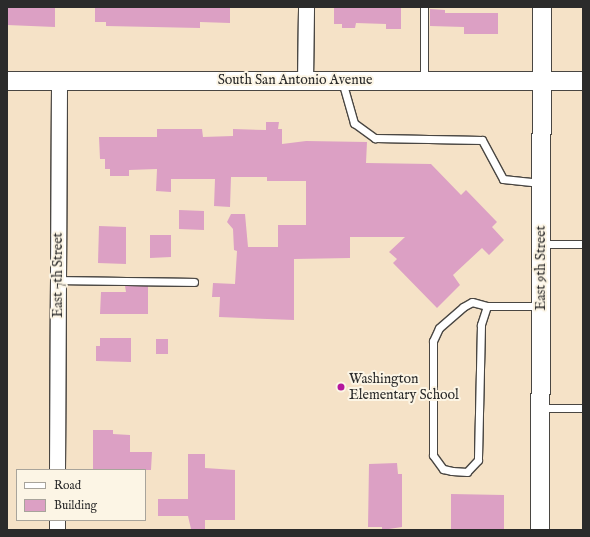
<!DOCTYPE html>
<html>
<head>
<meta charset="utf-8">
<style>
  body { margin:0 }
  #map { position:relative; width:590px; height:537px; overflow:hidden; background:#f5e2c7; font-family:"IM FELL English",serif }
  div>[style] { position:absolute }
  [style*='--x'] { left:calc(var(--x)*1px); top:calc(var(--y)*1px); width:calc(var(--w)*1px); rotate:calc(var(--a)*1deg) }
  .building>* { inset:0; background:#dca0c4 }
  .roads { filter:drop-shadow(1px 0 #494642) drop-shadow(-1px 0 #494642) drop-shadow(0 1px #494642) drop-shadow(0 -1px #494642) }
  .service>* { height:7px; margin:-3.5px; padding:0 3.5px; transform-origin:3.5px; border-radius:3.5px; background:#fff }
  .minor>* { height:15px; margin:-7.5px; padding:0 7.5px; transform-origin:7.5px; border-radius:7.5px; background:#fff }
  .tertiary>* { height:18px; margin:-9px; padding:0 9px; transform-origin:9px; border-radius:9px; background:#fff }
  .dots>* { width:11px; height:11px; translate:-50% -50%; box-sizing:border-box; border:2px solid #fcf5e5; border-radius:50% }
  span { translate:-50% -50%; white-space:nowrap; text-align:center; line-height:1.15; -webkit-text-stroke:4px #fcf5e5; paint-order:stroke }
  .street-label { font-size:14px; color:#2b2b2b }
  .poi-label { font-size:14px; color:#2b2b2b }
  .left { translate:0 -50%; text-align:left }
  .frame { position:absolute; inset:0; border:8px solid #2b2b2b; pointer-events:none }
  .legend { position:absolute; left:16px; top:469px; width:130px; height:52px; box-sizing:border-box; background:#fcf5e5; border:1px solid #a8a49b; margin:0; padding:5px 7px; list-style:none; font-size:12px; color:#2b2b2b }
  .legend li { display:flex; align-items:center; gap:8px; height:20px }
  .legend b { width:20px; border:1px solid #a8a49b }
</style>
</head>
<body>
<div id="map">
  <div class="building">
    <i style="clip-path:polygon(7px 7px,55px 7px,55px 27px,7px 25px)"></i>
    <i style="clip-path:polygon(95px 7px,230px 7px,230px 23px,200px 22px,200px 28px,106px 26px,106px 22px,95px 22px)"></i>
    <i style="clip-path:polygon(334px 7px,401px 7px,401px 29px,386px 29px,386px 24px,356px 23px,355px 28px,342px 28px,342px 24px,334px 24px)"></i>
    <i style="clip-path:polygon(430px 9px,445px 10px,445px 13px,498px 13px,498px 34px,464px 34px,464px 27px,430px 26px)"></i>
    <i style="clip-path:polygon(266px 122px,279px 122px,278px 129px,282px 129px,282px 144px,306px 141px,367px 142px,366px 163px,431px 164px,461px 195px,466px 190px,497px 222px,492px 227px,504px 240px,489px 255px,482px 248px,453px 275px,460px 285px,437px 308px,393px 263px,397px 259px,389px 252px,405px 237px,350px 237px,350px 258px,294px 259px,294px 320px,219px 317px,220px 297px,212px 297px,213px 283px,235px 284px,237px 251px,234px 250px,233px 229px,227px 222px,231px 214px,245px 214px,248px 247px,278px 247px,278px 225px,306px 225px,306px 181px,267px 181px,267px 177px,231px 177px,230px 207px,214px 206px,215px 179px,171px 179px,171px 192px,156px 191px,157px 169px,129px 170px,129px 176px,110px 176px,110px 169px,105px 169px,105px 159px,100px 159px,99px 137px,157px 137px,157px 129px,202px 129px,203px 137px,233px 136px,233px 129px,266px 130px)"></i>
    <i style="clip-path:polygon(179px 210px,204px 211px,204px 230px,179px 229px)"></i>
    <i style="clip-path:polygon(99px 226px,126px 227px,126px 264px,98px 263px)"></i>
    <i style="clip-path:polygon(150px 235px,171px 235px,171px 257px,150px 258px)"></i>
    <i style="clip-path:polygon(125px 286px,148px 286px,148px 314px,100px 314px,101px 292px,126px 292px)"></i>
    <i style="clip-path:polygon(100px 338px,131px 338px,131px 362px,96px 361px,96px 346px,100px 346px)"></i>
    <i style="clip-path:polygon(156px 339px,168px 339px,168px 354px,156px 354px)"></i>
    <i style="clip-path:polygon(93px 430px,113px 430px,113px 434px,130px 435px,130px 452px,152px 452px,151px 470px,93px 470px)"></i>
    <i style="clip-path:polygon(188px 454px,205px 454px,205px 468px,235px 470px,235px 520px,205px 520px,205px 529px,191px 529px,188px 516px,158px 516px,158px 499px,188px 499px)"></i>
    <i style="clip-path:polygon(397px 463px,398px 474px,402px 474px,402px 527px,382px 530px,382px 527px,368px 527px,369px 464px)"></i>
    <i style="clip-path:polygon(451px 494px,504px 495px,504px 530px,451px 529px)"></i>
  </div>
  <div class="roads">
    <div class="service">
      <i style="--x:424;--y:80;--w:73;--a:-90"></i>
      <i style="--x:342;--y:81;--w:44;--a:74.1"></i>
      <i style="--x:354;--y:123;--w:26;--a:36"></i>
      <i style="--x:375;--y:138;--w:107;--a:1.1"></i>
      <i style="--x:482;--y:140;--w:44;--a:61.7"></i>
      <i style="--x:503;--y:179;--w:38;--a:6"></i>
      <i style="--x:541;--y:244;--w:42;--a:0"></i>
      <i style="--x:58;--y:280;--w:136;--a:0.8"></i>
      <i style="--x:487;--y:306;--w:20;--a:108"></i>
      <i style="--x:481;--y:325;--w:135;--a:91.3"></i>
      <i style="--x:478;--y:460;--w:16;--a:133"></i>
      <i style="--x:467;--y:472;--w:15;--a:-176"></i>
      <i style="--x:452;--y:471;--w:9;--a:-167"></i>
      <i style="--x:443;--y:469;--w:17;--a:-126"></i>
      <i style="--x:433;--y:455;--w:114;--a:-90"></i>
      <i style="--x:433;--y:341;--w:14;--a:-65"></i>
      <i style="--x:439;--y:328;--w:32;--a:-41"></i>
      <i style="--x:463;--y:307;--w:10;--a:-29"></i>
      <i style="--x:472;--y:302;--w:16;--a:15"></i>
      <i style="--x:487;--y:306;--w:54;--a:0"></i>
      <i style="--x:541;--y:408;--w:42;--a:0"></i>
    </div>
    <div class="minor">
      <i style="--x:305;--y:81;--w:74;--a:-89.2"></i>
      <i style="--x:57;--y:470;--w:390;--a:-89.7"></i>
      <i style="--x:57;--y:530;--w:10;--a:-90"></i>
    </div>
    <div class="tertiary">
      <i style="--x:7;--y:81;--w:576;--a:0"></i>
      <i style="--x:540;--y:530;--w:523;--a:-89.78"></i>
    </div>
  </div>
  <div class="dots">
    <i style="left:341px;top:387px;background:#b5179e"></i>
  </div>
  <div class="street-label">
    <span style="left:295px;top:80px">South San Antonio Avenue</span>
    <span style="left:541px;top:268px;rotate:-90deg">East 9th Street</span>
    <span style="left:58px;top:275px;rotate:-90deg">East 7th Street</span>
  </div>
  <div class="poi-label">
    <span class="left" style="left:349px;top:387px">Washington<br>Elementary School</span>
  </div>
  <div class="frame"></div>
  <ul class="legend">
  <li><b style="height:5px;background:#fff"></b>Road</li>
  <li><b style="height:11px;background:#dca0c4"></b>Building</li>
  </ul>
</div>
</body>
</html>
